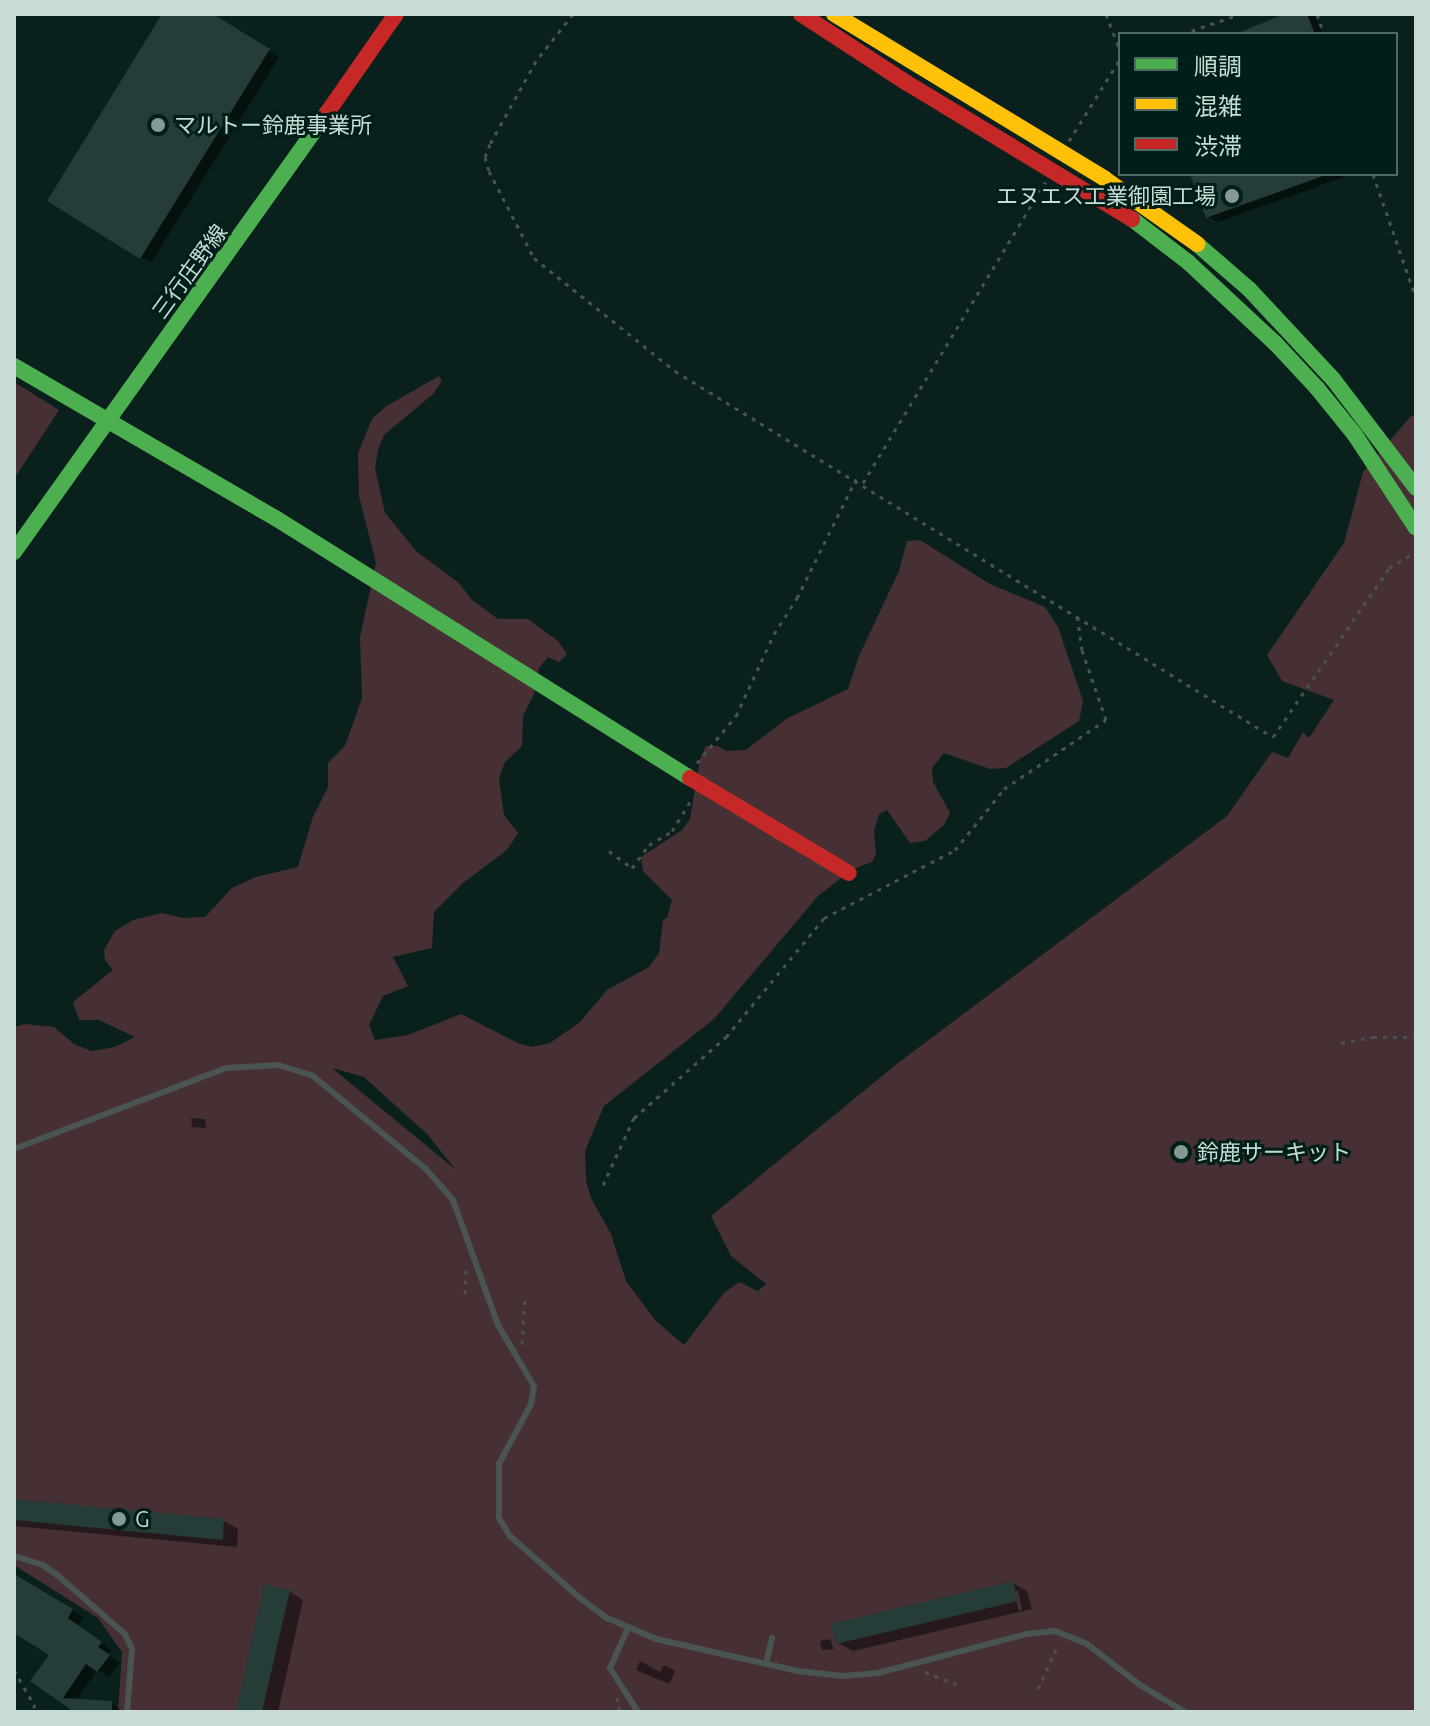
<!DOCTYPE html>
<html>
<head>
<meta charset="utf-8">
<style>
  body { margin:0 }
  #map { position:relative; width:1430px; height:1726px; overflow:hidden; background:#0a201d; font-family:Ubuntu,"Noto Sans JP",sans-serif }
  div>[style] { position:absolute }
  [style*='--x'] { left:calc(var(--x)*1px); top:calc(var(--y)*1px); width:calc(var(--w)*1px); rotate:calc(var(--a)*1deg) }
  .green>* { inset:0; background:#473033 }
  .shadow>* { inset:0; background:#0007 }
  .building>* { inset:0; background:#253c39 }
  .path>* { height:3px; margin-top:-1.5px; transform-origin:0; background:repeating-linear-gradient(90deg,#485351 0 4px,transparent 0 10px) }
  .lane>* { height:6px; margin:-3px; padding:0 3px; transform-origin:3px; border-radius:3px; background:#4a5552 }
  .fast>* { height:16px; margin:-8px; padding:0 8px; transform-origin:8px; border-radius:8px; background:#4caf50 }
  .slow>* { height:16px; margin:-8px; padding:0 8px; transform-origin:8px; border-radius:8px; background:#ffc107 }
  .jam>* { height:16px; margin:-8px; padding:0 8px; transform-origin:8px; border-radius:8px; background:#c62828 }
  .dots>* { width:22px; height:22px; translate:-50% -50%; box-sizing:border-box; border:4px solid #001f19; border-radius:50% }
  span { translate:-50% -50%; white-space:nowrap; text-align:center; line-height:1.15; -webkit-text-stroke:6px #001f19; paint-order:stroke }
  .poi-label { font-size:22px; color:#c7dcd7 }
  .left { translate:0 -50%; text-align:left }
  .right { translate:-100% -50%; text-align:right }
  .street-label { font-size:22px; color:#c7dcd7 }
  .frame { position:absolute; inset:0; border:16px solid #c7dcd7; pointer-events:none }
  .legend { position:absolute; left:1118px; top:32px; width:280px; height:144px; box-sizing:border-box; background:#001f19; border:2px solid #506b65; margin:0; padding:10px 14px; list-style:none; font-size:24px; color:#c7dcd7 }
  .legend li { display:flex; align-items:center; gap:16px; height:40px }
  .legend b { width:40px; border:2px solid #506b65 }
</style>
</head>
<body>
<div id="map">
  <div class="green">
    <i style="clip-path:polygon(evenodd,439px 376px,442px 381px,433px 394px,384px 435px,378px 450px,375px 468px,385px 513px,417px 552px,458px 582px,472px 600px,498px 619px,528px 619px,558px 641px,567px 654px,559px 662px,548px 657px,539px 668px,534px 694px,523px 716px,522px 746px,505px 762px,499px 778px,504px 815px,518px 833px,507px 850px,463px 883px,434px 912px,432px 948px,393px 957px,408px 986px,383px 996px,369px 1025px,375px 1040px,408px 1035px,461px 1014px,518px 1043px,532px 1047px,550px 1043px,580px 1022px,607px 990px,649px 967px,659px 953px,663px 920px,667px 918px,672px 900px,643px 871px,641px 857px,682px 830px,690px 819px,700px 759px,706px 746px,718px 746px,726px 751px,746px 750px,786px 719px,848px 689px,859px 656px,899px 571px,907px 541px,920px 540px,990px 584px,1045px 607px,1058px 627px,1083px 701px,1079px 721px,1006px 768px,990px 769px,944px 753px,932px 768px,933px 782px,950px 813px,944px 825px,925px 841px,910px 843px,887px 810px,879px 814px,874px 831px,876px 854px,872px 862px,853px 869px,818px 896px,714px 1019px,604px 1106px,585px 1151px,586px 1181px,591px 1198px,611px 1234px,626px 1281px,655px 1320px,684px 1345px,724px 1293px,739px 1282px,758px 1291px,766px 1284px,731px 1256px,711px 1216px,898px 1063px,1227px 816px,1272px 752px,1288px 758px,1303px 732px,1309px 738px,1334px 700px,1282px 681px,1267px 655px,1344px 543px,1363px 472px,1411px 416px,1416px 416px,1416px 1712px,118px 1712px,122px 1652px,98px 1618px,14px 1565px,14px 1027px,25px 1024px,54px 1027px,74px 1044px,92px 1051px,115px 1047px,135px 1037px,99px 1020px,79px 1020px,73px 1002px,113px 970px,105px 960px,104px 950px,115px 931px,133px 920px,162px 913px,183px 918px,205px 917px,232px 888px,256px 877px,298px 867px,313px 817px,328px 787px,328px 763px,345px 746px,362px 698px,360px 637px,376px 563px,359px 496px,358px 453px,372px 419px,385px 407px,439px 376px,332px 1068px,364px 1077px,427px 1134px,456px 1170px,332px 1068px)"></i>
    <i style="clip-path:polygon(14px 382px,59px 410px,14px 479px)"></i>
  </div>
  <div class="shadow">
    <i style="clip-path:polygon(165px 14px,210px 14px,279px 57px,151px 263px,49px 200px)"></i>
    <i style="clip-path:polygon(1291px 14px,1315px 15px,1322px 34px,1236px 34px)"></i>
    <i style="clip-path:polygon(1192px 174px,1353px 174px,1218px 222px,1207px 216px)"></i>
    <i style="clip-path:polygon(191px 1118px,205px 1119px,206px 1128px,192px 1127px)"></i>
    <i style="clip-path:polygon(14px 1501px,224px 1521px,238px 1529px,237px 1547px,14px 1526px)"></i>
    <i style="clip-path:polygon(14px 1575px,83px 1617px,78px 1626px,112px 1650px,108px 1655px,120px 1663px,109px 1677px,98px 1670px,76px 1700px,112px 1703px,123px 1712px,73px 1712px,33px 1681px,52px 1654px,14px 1630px)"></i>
    <i style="clip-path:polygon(evenodd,1013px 1583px,1027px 1591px,1032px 1609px,853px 1651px,838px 1643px,1013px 1583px,1014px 1591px,1018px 1591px,1022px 1610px,1019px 1611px,1014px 1591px)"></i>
    <i style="clip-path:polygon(289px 1591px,303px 1600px,278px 1712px,238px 1712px)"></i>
    <i style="clip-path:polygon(830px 1639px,834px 1649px,822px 1650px,820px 1641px)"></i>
    <i style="clip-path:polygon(640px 1661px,660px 1672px,664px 1665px,675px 1671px,669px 1684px,636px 1670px)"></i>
  </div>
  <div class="building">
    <i style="clip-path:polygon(162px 14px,213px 14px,270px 49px,140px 259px,47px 201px)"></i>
    <i style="clip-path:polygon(1285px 14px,1307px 14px,1315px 34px,1235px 34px)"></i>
    <i style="clip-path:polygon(1190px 174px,1323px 174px,1323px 176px,1206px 218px)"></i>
    <i style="clip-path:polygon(14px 1499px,224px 1519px,223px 1540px,14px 1520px)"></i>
    <i style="clip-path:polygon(14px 1574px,73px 1609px,68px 1618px,102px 1642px,98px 1647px,110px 1655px,97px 1672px,86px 1664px,63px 1698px,112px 1701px,112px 1712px,74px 1712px,30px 1681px,49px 1655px,14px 1633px)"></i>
    <i style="clip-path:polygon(1013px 1581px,1018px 1601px,836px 1644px,831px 1624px)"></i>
    <i style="clip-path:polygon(264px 1584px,290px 1590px,262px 1712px,236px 1712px)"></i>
  </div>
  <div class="path">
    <i style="--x:573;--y:14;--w:60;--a:128.2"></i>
    <i style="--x:536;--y:61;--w:95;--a:119"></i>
    <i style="--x:490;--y:144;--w:14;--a:111"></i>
    <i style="--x:485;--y:157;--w:15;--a:74"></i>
    <i style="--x:489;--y:171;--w:98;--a:62.7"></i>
    <i style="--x:534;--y:258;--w:181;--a:38.7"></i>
    <i style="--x:675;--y:371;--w:701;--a:31.47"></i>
    <i style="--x:1273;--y:737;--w:205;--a:-55.5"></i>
    <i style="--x:1389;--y:568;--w:31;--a:-31"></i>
    <i style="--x:1106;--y:14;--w:39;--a:69"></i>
    <i style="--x:1317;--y:14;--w:21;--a:71"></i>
    <i style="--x:1182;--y:34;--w:61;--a:-19"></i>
    <i style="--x:1069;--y:141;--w:97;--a:-58.1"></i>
    <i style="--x:1373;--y:174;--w:131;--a:70.9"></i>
    <i style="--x:863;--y:483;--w:352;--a:-58.8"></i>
    <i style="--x:697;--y:763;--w:61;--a:-50.3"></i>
    <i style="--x:736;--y:716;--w:90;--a:-65.1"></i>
    <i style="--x:774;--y:634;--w:43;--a:-57.4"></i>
    <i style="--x:797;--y:598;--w:133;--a:-63.6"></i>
    <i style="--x:609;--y:851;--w:29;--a:36"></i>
    <i style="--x:632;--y:868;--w:29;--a:-54"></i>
    <i style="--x:649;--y:845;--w:27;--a:-31"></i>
    <i style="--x:672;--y:831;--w:40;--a:-58"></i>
    <i style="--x:1341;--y:1043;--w:33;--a:-11"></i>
    <i style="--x:1373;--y:1037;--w:43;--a:0"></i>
    <i style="--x:603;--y:1185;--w:74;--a:-65.2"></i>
    <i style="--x:634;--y:1118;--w:123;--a:-41.4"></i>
    <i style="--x:726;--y:1037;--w:154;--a:-50.5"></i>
    <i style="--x:824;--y:918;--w:148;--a:-27.4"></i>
    <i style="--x:955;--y:850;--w:78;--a:-51.2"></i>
    <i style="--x:1004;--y:789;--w:123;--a:-34.1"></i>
    <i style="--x:1106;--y:720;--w:74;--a:-108.9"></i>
    <i style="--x:1082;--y:650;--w:34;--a:-98"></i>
    <i style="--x:465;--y:1294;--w:27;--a:-88"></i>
    <i style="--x:522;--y:1344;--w:48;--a:-86.4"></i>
    <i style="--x:14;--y:1670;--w:39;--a:60"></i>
    <i style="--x:34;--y:1704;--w:8;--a:83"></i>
    <i style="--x:925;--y:1672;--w:40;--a:21"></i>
    <i style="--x:1038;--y:1689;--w:48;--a:-65.6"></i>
    <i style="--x:617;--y:1697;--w:15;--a:79"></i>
  </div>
  <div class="lane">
    <i style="--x:14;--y:1149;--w:227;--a:-20.9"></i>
    <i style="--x:226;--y:1068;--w:52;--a:-3.3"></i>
    <i style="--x:278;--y:1065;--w:37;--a:17"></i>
    <i style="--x:313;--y:1076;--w:146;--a:39.5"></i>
    <i style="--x:426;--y:1169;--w:41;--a:48.9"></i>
    <i style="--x:453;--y:1200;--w:133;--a:70.2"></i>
    <i style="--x:498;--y:1325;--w:71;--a:59.5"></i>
    <i style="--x:534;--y:1386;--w:18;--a:99"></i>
    <i style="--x:531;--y:1404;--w:68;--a:118.1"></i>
    <i style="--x:499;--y:1464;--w:54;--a:90"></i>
    <i style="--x:499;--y:1518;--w:21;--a:59"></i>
    <i style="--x:510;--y:1536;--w:94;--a:41.5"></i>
    <i style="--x:580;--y:1598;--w:34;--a:37"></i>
    <i style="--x:607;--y:1618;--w:53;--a:23.2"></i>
    <i style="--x:656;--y:1639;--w:146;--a:12.7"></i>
    <i style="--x:798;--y:1671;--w:45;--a:6.3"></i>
    <i style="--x:843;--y:1676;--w:35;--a:-5"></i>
    <i style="--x:878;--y:1673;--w:154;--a:-14.7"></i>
    <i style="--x:1027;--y:1634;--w:28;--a:-6"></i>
    <i style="--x:1055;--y:1631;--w:35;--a:22"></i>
    <i style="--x:1087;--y:1644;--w:67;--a:37.7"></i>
    <i style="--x:1140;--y:1685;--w:52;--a:31"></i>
    <i style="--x:14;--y:1556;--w:30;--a:17"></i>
    <i style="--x:43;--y:1565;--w:16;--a:35"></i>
    <i style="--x:56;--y:1574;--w:91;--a:41"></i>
    <i style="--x:125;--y:1634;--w:17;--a:65"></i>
    <i style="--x:132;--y:1649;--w:63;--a:94.5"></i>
    <i style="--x:628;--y:1628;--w:44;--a:114.2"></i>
    <i style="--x:610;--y:1668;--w:52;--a:57.5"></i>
    <i style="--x:766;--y:1664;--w:27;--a:-77"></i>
  </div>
  <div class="fast">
    <i style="--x:1132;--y:219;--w:71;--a:37.5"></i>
    <i style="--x:1188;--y:262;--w:119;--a:43"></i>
    <i style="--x:1275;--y:343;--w:62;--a:47"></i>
    <i style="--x:1317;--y:388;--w:60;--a:51"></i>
    <i style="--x:1355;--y:435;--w:111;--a:56.7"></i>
    <i style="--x:1197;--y:244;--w:69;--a:40.9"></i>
    <i style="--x:1249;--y:289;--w:123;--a:47"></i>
    <i style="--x:1333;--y:379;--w:137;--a:52.7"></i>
    <i style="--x:14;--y:366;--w:304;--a:30.2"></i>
    <i style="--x:277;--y:519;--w:487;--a:32.1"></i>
    <i style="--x:14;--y:552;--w:539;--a:-54.51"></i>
  </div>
  <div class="slow">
    <i style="--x:834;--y:14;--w:317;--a:31.3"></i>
    <i style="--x:1105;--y:179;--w:113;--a:35.2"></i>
  </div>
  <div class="jam">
    <i style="--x:801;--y:14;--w:126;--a:33.1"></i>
    <i style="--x:907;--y:83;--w:263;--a:31.2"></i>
    <i style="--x:327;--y:113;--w:121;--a:-55.1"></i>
    <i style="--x:690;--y:778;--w:185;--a:30.9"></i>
  </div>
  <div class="dots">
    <i style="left:158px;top:125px;background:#859a96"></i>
    <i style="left:1232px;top:196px;background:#859a96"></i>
    <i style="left:1181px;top:1152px;background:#859a96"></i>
    <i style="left:119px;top:1519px;background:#859a96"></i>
  </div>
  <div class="poi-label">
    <span class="left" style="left:174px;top:125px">マルトー鈴鹿事業所</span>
    <span class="right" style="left:1216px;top:196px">エヌエス工業御園工場</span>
    <span class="left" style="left:1197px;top:1152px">鈴鹿サーキット</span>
    <span class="left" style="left:135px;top:1519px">G</span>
  </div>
  <div class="street-label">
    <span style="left:189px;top:271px;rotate:-54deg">三行庄野線</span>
  </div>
  <div class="frame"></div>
  <ul class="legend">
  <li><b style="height:10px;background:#4caf50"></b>順調</li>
  <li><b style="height:10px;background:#ffc107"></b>混雑</li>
  <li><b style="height:10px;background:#c62828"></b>渋滞</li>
  </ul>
</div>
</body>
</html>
